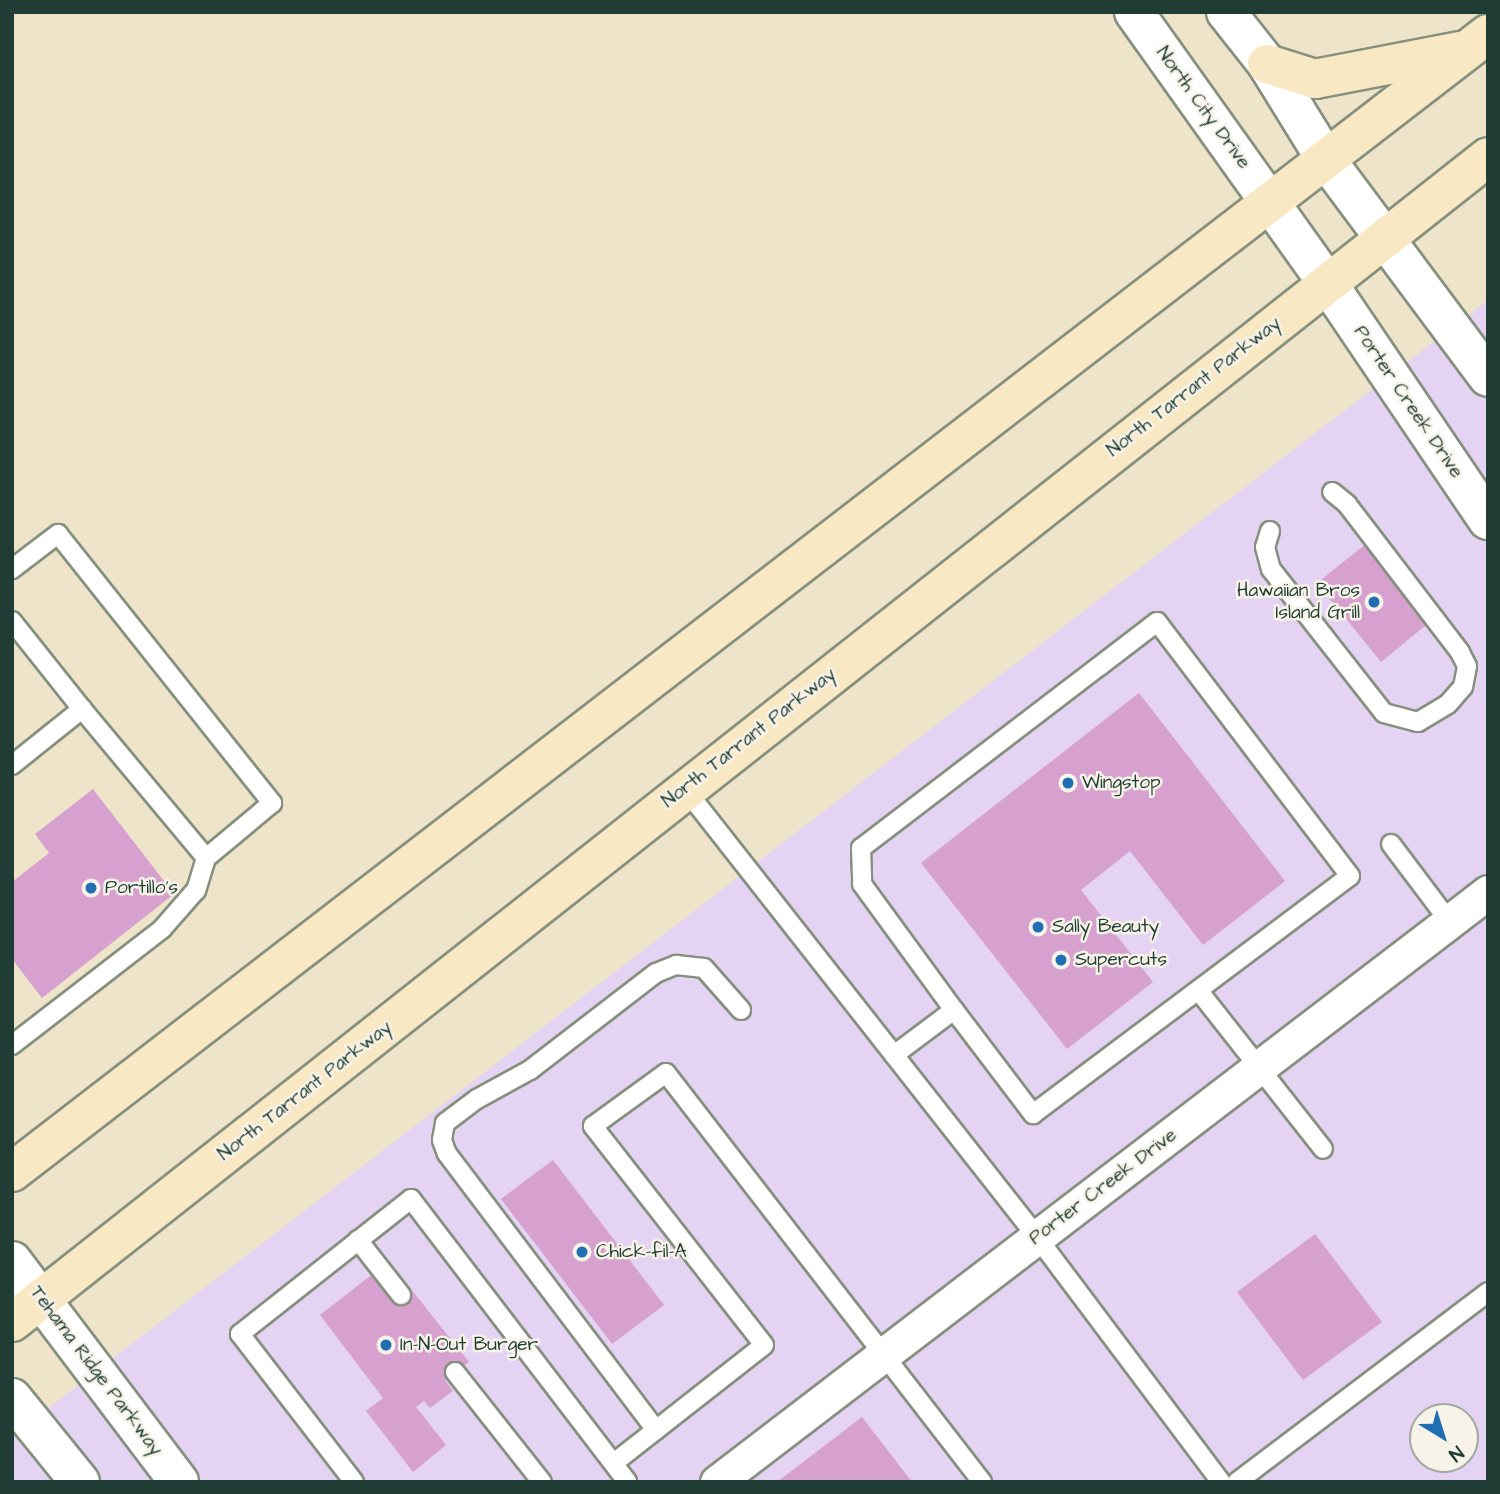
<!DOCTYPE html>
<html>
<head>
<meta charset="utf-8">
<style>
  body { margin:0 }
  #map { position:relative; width:1500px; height:1494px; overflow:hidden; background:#eee4c9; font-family:"Architects Daughter",sans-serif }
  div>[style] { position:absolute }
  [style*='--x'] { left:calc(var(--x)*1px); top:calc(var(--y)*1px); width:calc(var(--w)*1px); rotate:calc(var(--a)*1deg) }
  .built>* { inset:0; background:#e4d3f2 }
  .building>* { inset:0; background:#d6a0cf }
  .roads { filter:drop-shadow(2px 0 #86907e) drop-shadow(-2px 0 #86907e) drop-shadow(0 2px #86907e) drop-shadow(0 -2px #86907e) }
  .service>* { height:18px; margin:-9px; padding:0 9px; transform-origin:9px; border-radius:9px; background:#fff }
  .minor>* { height:33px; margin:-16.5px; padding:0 16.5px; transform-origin:16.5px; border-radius:16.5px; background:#fff }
  .tertiary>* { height:38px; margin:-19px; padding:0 19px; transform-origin:19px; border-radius:19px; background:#fff }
  .secondary>* { height:38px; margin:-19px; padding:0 19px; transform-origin:19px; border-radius:19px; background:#f8e8c3 }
  .dots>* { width:19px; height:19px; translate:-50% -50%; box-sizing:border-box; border:4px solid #f7f3e8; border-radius:50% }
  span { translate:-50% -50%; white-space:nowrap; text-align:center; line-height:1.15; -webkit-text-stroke:5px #f7f3e8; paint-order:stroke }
  .street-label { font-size:19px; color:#1f3d34 }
  .poi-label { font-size:19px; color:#1f3d34 }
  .right { translate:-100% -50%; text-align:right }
  .left { translate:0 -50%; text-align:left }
  .frame { position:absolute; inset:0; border:14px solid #1f3d34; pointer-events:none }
  .north { position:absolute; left:1409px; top:1403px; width:70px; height:70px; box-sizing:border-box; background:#f7f3e8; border:2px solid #a1aaa0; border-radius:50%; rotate:142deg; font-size:19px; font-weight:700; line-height:28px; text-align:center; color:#1f3d34 }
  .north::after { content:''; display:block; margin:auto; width:24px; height:32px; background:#1f6fb2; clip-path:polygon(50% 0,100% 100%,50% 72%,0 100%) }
</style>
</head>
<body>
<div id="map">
  <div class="built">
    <i style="clip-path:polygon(evenodd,1488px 300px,1488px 1482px,12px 1482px,12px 1436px,1488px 300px,1423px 1417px,1465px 1417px,1465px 1459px,1423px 1459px,1423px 1417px)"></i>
  </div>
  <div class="building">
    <i style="clip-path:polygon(1367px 543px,1431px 621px,1381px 662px,1317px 583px)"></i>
    <i style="clip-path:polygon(1139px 693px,1285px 881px,1203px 945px,1130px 851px,1081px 890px,1153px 982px,1067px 1049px,921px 863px)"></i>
    <i style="clip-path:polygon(93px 789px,174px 894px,42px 998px,12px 959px,12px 882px,49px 853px,35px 834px)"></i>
    <i style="clip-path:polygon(553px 1160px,664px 1305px,612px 1344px,501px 1199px)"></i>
    <i style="clip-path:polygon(1315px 1234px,1382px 1322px,1303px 1380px,1237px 1292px)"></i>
    <i style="clip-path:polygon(374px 1273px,394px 1300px,410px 1288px,469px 1362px,445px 1380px,453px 1391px,430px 1408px,424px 1401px,416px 1407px,446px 1445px,413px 1472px,366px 1411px,383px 1398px,320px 1315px)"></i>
    <i style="clip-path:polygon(862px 1417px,912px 1482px,777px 1482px)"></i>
  </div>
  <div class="roads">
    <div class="service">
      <i style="--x:1270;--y:531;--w:17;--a:107"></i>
      <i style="--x:1265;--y:547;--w:23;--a:75"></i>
      <i style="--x:1271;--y:569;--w:183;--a:51.9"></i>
      <i style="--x:1384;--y:713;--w:35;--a:15"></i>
      <i style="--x:1418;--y:722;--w:35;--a:-31"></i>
      <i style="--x:1448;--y:704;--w:23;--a:-49"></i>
      <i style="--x:1463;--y:687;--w:21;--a:-79"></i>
      <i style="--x:1467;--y:666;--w:16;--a:-117"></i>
      <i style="--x:1460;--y:652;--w:186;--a:-127.4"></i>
      <i style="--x:1347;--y:504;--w:19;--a:-141"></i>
      <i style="--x:12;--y:569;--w:58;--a:-37.3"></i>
      <i style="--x:58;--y:534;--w:344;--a:51.5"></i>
      <i style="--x:272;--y:803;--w:86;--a:140.2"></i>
      <i style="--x:206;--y:858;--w:34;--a:107"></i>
      <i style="--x:196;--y:890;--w:52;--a:131.1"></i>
      <i style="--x:162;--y:929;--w:190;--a:142.3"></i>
      <i style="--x:12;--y:621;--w:112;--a:51.5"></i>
      <i style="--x:12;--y:765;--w:90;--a:-38.7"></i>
      <i style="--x:82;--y:709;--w:194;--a:50.2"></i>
      <i style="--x:685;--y:789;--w:570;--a:51.84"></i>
      <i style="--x:1037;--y:1237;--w:306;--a:53.1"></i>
      <i style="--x:1391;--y:844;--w:96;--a:53"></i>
      <i style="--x:1198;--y:990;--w:202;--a:51.8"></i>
      <i style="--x:894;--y:1055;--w:75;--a:-36.9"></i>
      <i style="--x:954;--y:1010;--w:131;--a:52.8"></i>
      <i style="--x:1033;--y:1114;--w:396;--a:-36.9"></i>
      <i style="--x:1350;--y:876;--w:319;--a:-127.2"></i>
      <i style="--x:1157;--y:622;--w:372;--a:142.6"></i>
      <i style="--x:861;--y:848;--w:36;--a:88"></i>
      <i style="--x:862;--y:884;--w:156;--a:53.9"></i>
      <i style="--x:358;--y:1240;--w:70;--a:52"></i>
      <i style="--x:455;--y:1372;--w:140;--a:51.7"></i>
      <i style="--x:656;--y:1430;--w:346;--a:-127.1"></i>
      <i style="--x:447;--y:1154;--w:15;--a:-110"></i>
      <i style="--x:442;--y:1140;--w:17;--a:-80"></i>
      <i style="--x:445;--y:1123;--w:40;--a:-37"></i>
      <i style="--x:477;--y:1099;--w:60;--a:-28.7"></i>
      <i style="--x:530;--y:1070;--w:159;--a:-37.6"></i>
      <i style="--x:656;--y:973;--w:22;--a:-22"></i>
      <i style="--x:676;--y:965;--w:28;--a:6"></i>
      <i style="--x:704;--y:968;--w:56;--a:48.6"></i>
      <i style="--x:615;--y:1462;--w:189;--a:-38.1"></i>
      <i style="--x:764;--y:1345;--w:278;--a:-128"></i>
      <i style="--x:593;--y:1126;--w:90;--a:-36"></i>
      <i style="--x:666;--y:1073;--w:517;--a:52.31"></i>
      <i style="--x:354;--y:1482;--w:187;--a:-127.6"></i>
      <i style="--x:240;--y:1334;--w:218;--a:-38.3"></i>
      <i style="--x:411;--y:1199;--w:356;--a:52.6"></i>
      <i style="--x:1237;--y:1482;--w:315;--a:-37.1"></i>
    </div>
    <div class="minor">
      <i style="--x:717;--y:1482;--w:971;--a:-37.42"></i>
    </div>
    <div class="tertiary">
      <i style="--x:1134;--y:12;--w:334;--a:54.5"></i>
      <i style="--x:1328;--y:284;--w:285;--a:55.9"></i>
      <i style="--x:1226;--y:12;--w:66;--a:51.7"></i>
      <i style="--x:1267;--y:64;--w:114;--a:58.3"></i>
      <i style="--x:1327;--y:161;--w:269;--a:53.3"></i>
      <i style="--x:12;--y:1261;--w:277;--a:52.9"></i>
      <i style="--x:12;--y:1398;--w:108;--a:51"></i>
    </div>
    <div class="secondary">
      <i style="--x:1267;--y:64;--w:50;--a:17.4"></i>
      <i style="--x:1315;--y:79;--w:148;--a:-10.9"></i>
      <i style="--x:12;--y:1172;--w:1864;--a:-37.63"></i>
      <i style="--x:12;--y:1322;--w:1880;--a:-38.28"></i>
    </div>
  </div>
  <div class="dots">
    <i style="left:1374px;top:602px;background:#1f6fb2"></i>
    <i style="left:1068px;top:783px;background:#1f6fb2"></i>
    <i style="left:91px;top:888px;background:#1f6fb2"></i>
    <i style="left:1038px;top:927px;background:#1f6fb2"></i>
    <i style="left:1061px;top:960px;background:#1f6fb2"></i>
    <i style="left:582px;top:1252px;background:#1f6fb2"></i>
    <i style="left:386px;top:1345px;background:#1f6fb2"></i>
  </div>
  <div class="street-label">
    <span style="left:1203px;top:108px;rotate:54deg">North City Drive</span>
    <span style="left:1194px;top:387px;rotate:-38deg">North Tarrant Parkway</span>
    <span style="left:1408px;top:402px;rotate:56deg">Porter Creek Drive</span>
    <span style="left:749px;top:738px;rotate:-38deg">North Tarrant Parkway</span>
    <span style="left:305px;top:1091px;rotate:-38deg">North Tarrant Parkway</span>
    <span style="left:1103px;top:1187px;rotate:-37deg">Porter Creek Drive</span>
    <span style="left:96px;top:1371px;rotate:53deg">Tehama Ridge Parkway</span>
  </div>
  <div class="poi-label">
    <span class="right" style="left:1360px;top:602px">Hawaiian Bros<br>Island Grill</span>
    <span class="left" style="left:1082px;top:783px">Wingstop</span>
    <span class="left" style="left:105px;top:888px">Portillo's</span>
    <span class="left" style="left:1052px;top:927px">Sally Beauty</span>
    <span class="left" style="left:1075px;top:960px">Supercuts</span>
    <span class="left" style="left:596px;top:1252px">Chick-fil-A</span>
    <span class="left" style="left:400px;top:1345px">In-N-Out Burger</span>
  </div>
  <div class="frame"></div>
  <div class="north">N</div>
</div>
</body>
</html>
